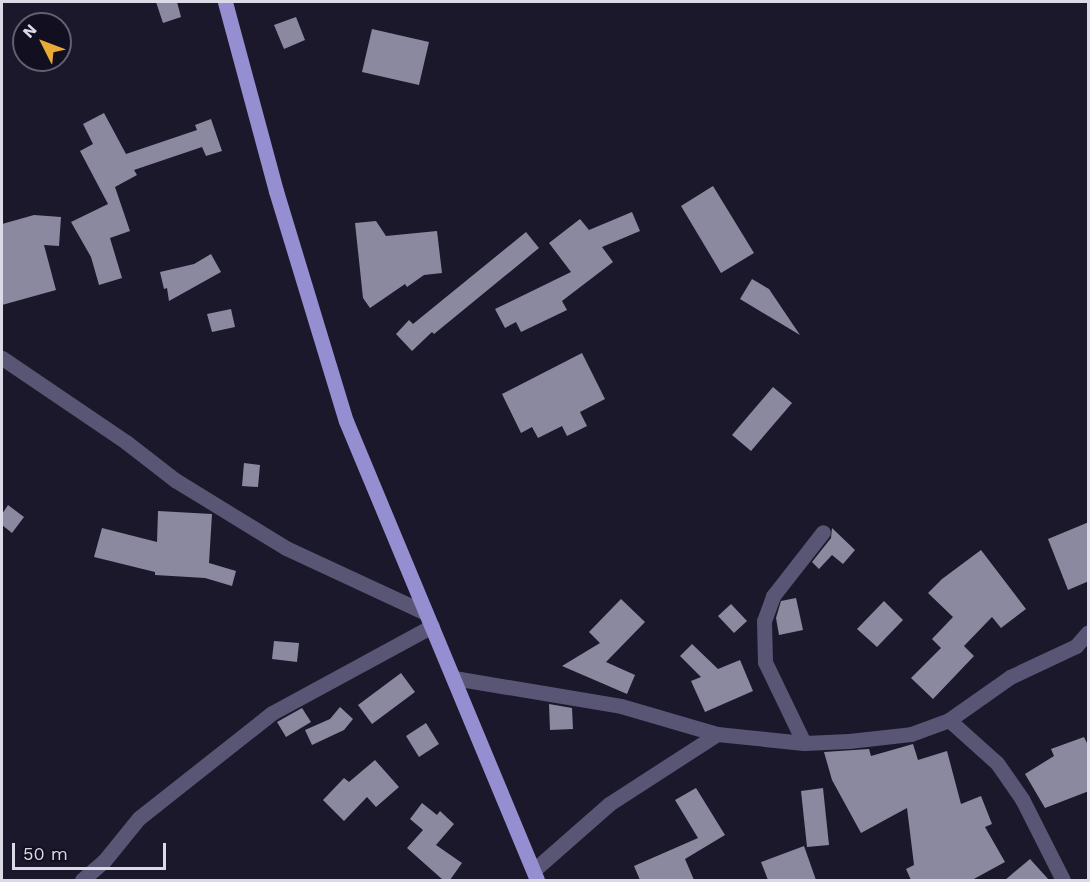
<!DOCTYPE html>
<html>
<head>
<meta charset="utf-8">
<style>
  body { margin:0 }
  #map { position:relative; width:1090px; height:882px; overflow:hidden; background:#1a182a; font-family:"Work Sans",sans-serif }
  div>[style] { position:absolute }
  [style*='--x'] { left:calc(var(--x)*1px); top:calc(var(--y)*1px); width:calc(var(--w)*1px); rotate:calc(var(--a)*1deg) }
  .building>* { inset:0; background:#8b89a0 }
  .street>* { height:15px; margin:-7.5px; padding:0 7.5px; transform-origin:7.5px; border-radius:7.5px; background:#585575 }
  .primary>* { height:15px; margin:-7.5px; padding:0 7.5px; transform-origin:7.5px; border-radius:7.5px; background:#958ed0 }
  span { translate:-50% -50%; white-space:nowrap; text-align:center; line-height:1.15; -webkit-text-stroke:6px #120f20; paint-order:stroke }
  .frame { position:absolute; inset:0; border:3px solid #dbdae7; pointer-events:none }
  .north { position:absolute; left:12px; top:12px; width:60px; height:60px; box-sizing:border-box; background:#120f20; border:2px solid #626070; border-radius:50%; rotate:312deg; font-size:16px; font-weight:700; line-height:24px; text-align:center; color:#dbdae7 }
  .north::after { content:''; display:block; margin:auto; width:21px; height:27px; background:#e9ab38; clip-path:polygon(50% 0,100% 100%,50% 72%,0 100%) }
  .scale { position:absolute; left:12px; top:843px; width:154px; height:27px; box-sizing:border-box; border:3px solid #dbdae7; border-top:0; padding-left:8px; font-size:18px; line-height:21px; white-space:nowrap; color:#dbdae7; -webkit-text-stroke:4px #120f20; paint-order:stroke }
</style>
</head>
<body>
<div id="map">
  <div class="building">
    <i style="clip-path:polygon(156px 2px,177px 2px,181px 17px,163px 23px)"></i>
    <i style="clip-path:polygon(296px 17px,305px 40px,284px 49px,274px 25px)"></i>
    <i style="clip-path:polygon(372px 29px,429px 42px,419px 85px,362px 72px)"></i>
    <i style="clip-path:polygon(104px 113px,126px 154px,197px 130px,195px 125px,211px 119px,222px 151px,206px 156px,202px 147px,134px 170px,137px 175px,115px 187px,130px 231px,110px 238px,122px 278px,99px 285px,91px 257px,71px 222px,108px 204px,80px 151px,93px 144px,83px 124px)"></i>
    <i style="clip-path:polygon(713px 186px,754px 253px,721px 273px,681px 206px)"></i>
    <i style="clip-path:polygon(632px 212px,640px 231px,602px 247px,613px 262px,562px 301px,567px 310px,521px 332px,516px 322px,505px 328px,495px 309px,571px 272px,549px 243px,580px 219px,589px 230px)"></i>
    <i style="clip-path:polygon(34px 215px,61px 217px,59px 246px,44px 245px,56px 290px,2px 305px,2px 224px)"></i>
    <i style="clip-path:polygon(376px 221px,386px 236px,437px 231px,442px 273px,424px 275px,407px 287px,405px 284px,370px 308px,363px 298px,355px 223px)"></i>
    <i style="clip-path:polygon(526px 232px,539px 248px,434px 334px,432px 332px,412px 351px,396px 334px,409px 320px,413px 324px)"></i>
    <i style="clip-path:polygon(211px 254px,221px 272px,169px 301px,167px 288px,164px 289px,160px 272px,194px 264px)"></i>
    <i style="clip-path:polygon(752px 279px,769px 289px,800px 335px,740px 299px)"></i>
    <i style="clip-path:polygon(231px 309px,235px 327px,212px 332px,207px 314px)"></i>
    <i style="clip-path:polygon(582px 353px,605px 399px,580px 412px,587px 426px,567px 436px,562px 426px,538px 438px,532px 427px,521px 433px,502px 394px)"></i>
    <i style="clip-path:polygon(773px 387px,792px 403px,751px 451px,732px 435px)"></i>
    <i style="clip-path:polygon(244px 463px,260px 465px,258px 487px,242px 486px)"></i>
    <i style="clip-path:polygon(8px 505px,24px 517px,12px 533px,2px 525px,2px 514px)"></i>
    <i style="clip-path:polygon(158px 511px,212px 514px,209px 563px,236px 571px,232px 586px,205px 578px,155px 575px,155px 572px,94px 557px,102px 528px,157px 542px)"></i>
    <i style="clip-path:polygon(1089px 522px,1089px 581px,1068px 590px,1048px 539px)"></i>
    <i style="clip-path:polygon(832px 528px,855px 550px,843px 564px,832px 555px,819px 569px,812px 562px,831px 538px)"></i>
    <i style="clip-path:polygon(981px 550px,1026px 609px,1001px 628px,992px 617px,964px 646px,974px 656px,933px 699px,911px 678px,941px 648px,932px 639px,953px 617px,928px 593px,942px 579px)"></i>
    <i style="clip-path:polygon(796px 598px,803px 630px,779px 635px,776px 618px,781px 601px)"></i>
    <i style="clip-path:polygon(621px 599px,645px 622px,606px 662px,635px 675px,627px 694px,562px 666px,600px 643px,589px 632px)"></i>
    <i style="clip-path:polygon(884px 601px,903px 620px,877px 647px,857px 629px)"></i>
    <i style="clip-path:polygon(731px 604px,747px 621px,734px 633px,718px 616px)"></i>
    <i style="clip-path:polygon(274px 641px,299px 643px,297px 662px,272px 659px)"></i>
    <i style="clip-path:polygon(692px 644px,718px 669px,740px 660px,753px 691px,705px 712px,691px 681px,701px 677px,680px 656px)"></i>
    <i style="clip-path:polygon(401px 673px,415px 692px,372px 724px,358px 705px)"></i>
    <i style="clip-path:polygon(549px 704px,572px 708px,573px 729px,550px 730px)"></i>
    <i style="clip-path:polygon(340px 707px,353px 719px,344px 730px,312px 745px,305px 730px,330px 719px)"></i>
    <i style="clip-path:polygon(302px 708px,311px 722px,286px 737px,277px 722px)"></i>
    <i style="clip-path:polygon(426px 723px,439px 744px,419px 757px,406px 736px)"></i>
    <i style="clip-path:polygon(1084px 737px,1089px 747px,1089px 791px,1045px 808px,1025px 774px,1054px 756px,1051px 749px)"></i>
    <i style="clip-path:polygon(913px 744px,918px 760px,947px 751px,961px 804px,981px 796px,992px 824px,985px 827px,1005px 862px,972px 880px,911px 880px,906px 869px,914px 865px,907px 808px,861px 833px,832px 780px,824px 752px,869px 749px,871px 756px)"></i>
    <i style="clip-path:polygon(375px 760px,399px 787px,376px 807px,367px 797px,344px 821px,323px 800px,344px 778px,349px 782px)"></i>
    <i style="clip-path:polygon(696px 788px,725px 835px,685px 859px,694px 880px,640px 880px,634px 866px,698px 838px,675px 800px)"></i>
    <i style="clip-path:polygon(823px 788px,829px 845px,807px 847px,801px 791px)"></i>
    <i style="clip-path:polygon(422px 803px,437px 815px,440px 811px,454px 824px,436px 845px,462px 863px,450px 880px,443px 880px,407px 848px,423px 830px,410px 819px)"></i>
    <i style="clip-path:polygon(804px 846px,816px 880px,768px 880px,761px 862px)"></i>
    <i style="clip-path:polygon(1030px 859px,1049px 880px,1005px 880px)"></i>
  </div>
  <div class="street">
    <i style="--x:2;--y:358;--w:150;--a:34.1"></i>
    <i style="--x:126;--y:442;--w:62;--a:37.8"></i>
    <i style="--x:175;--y:480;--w:130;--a:31.5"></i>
    <i style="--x:286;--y:548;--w:154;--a:24.9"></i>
    <i style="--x:454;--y:678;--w:169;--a:9.5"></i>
    <i style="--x:621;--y:706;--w:100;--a:16.3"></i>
    <i style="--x:717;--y:734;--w:87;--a:5.9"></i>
    <i style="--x:804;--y:743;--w:45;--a:-2.5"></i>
    <i style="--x:849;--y:741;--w:62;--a:-6.4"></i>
    <i style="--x:911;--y:734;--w:40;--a:-20.2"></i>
    <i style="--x:949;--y:720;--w:75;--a:-35.2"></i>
    <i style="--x:1010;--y:677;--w:73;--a:-25.2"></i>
    <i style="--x:1076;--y:646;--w:18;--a:-49"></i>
    <i style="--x:949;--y:720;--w:64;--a:41.9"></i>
    <i style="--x:997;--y:763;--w:44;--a:55.2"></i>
    <i style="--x:1022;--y:799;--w:91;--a:63.2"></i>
    <i style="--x:804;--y:743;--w:90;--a:-115.7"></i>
    <i style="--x:765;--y:662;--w:41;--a:-91.4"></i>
    <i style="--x:764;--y:621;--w:27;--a:-70"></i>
    <i style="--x:773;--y:596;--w:81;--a:-52"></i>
    <i style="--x:534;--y:870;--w:100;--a:-41.3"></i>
    <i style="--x:609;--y:804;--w:129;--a:-32.9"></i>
    <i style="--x:82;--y:880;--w:29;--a:-41"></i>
    <i style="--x:104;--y:861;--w:55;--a:-50.9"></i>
    <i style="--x:139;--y:818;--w:169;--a:-38.3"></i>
    <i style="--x:272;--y:713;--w:182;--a:-28.5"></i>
  </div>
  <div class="primary">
    <i style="--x:225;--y:2;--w:196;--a:74.9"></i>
    <i style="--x:276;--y:191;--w:240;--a:73.1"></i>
    <i style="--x:346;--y:421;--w:497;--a:67.4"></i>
  </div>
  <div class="frame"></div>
  <div class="north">N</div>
  <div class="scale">50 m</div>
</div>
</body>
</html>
